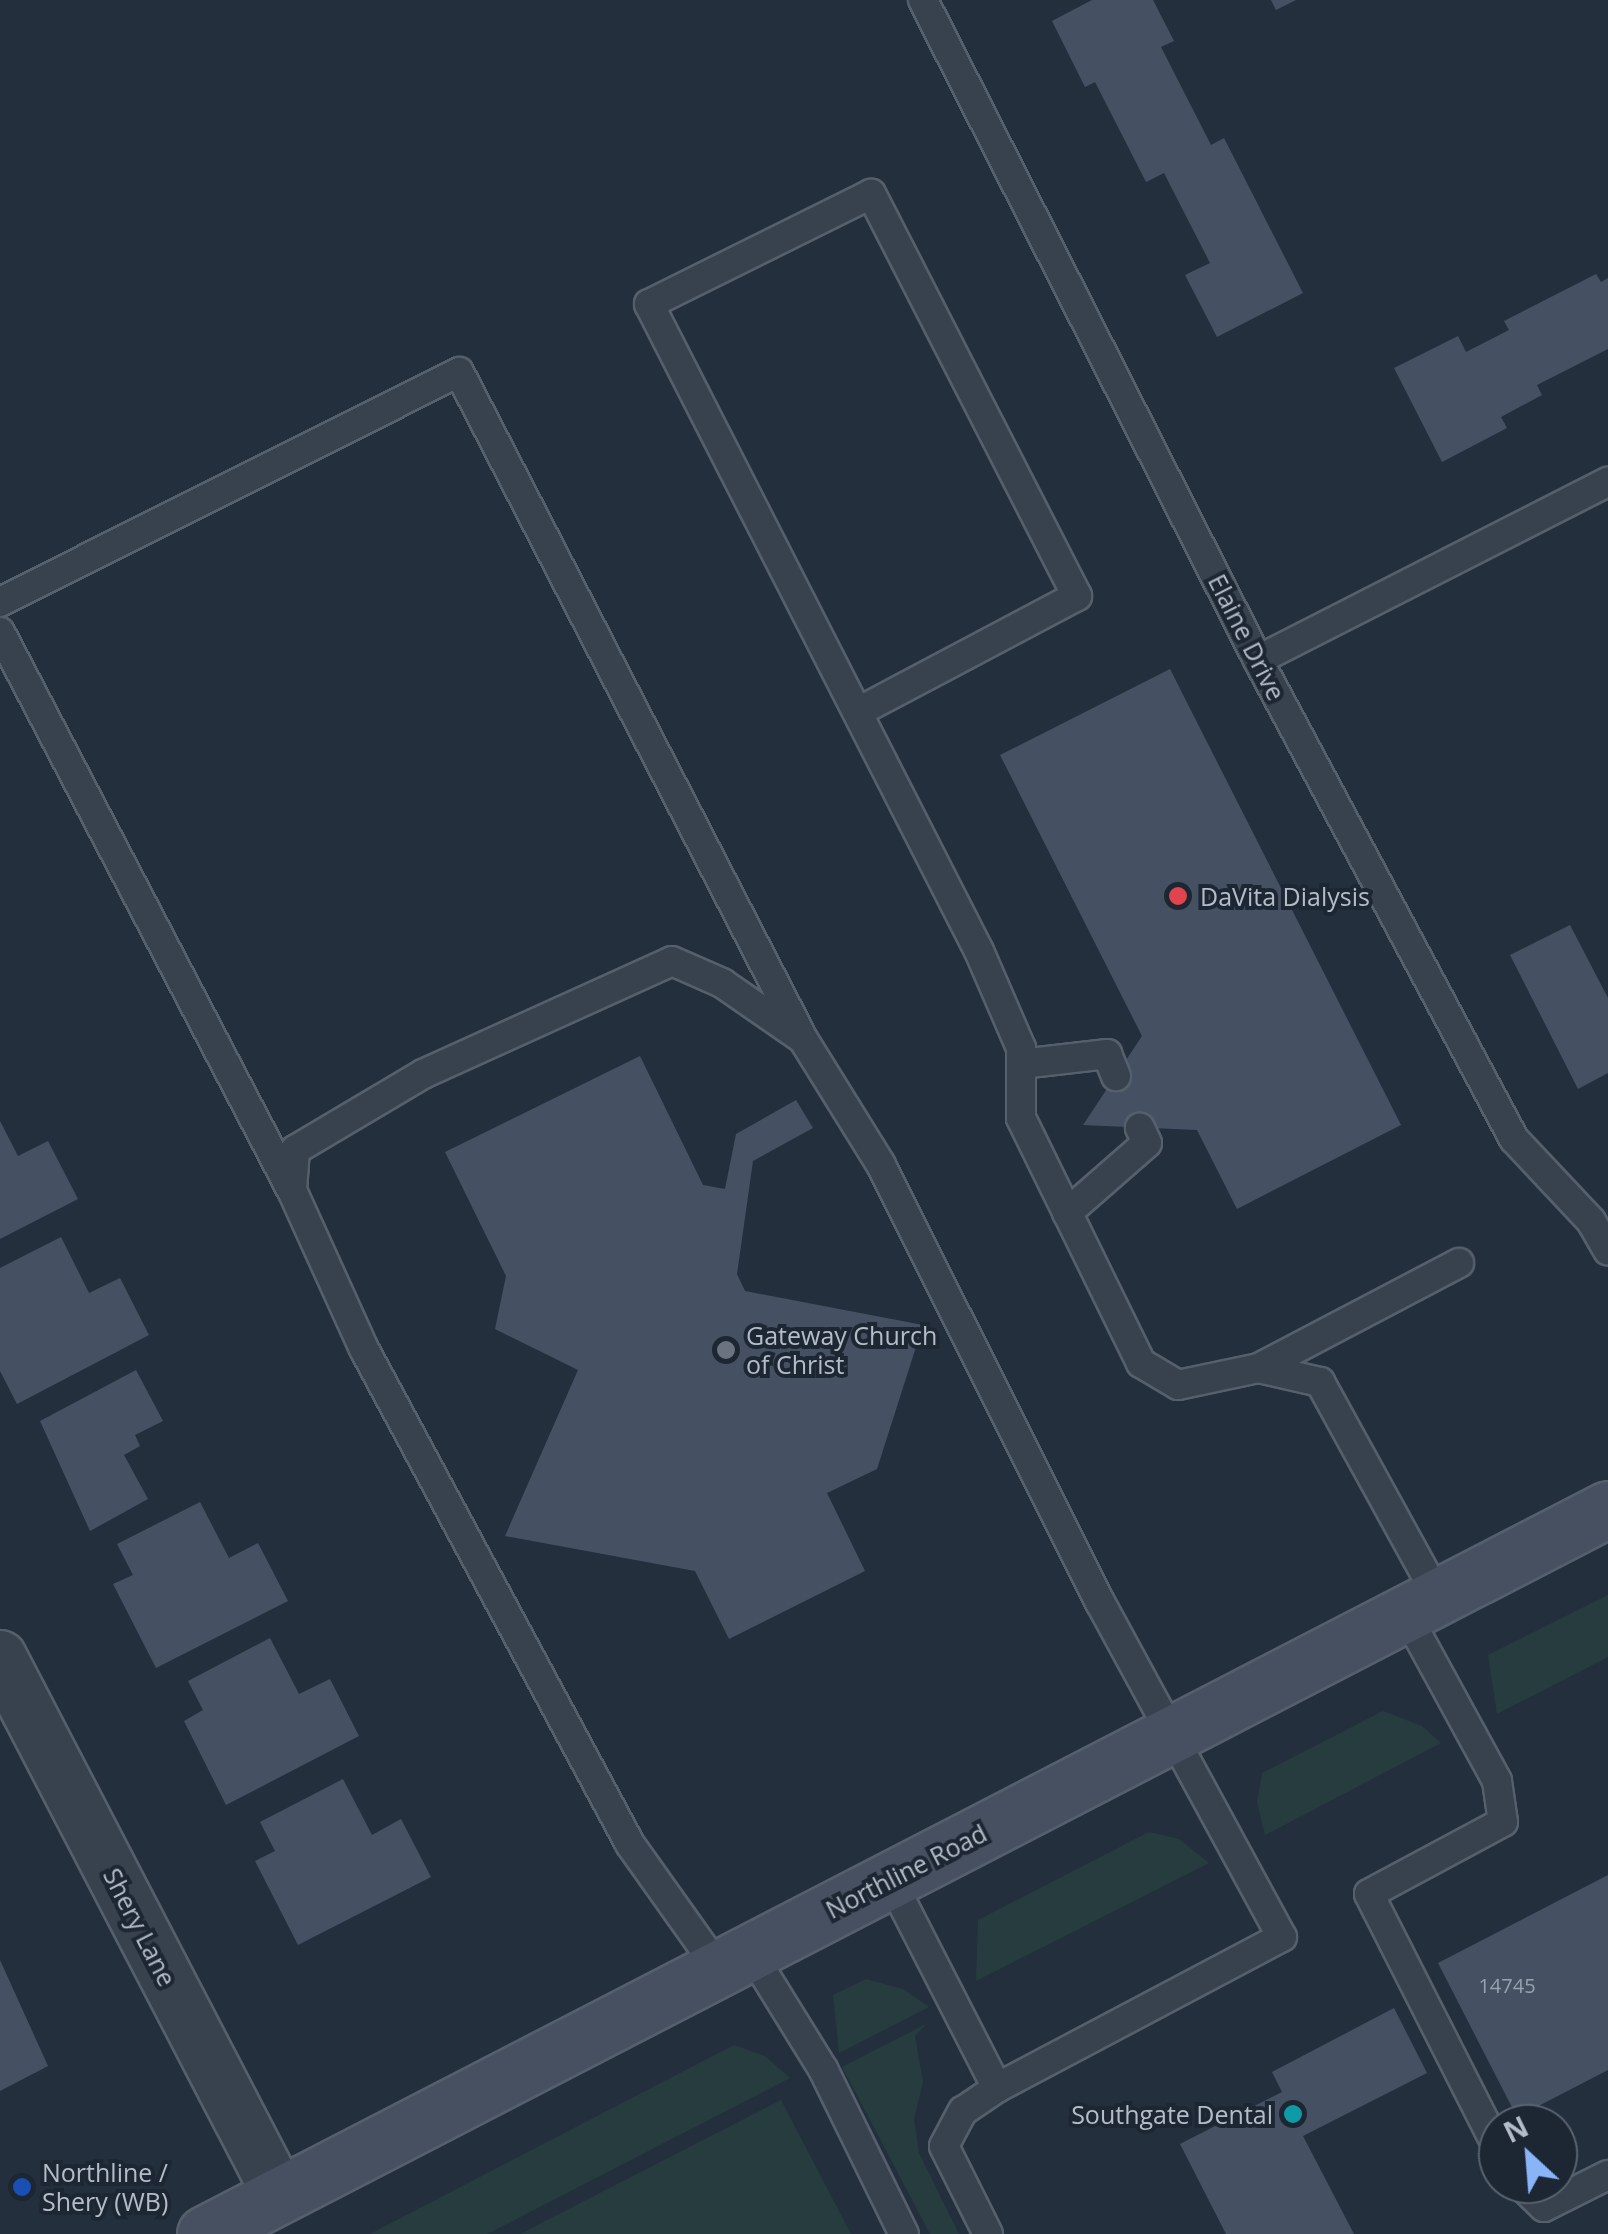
<!DOCTYPE html>
<html>
<head>
<meta charset="utf-8">
<style>
  body { margin:0 }
  #map { position:relative; width:1608px; height:2234px; overflow:hidden; background:#242f3e; font-family:"Open Sans",sans-serif }
  div>[style] { position:absolute }
  [style*='--x'] { left:calc(var(--x)*1px); top:calc(var(--y)*1px); width:calc(var(--w)*1px); rotate:calc(var(--a)*1deg) }
  .green>* { inset:0; background:#263c3f }
  .building>* { inset:0; background:#455162 }
  .roads { filter:drop-shadow(2px 0 #565f6c) drop-shadow(-2px 0 #565f6c) drop-shadow(0 2px #565f6c) drop-shadow(0 -2px #565f6c) }
  .lane>* { height:28px; margin:-14px; padding:0 14px; transform-origin:14px; border-radius:14px; background:#38414e }
  .street>* { height:52px; margin:-26px; padding:0 26px; transform-origin:26px; border-radius:26px; background:#38414e }
  .secondary>* { height:55px; margin:-27.5px; padding:0 27.5px; transform-origin:27.5px; border-radius:27.5px; background:#465061 }
  .dots>* { width:28px; height:28px; translate:-50% -50%; box-sizing:border-box; border:5px solid #1d2633; border-radius:50% }
  span { translate:-50% -50%; white-space:nowrap; text-align:center; line-height:1.15; -webkit-text-stroke:8px #1d2633; paint-order:stroke }
  .number-label { font-size:20px; color:#98a1af }
  .number-label span { -webkit-text-stroke-width:0 }
  .street-label { font-size:25px; color:#b4bcc9 }
  .poi-label { font-size:25px; color:#b4bcc9 }
  .left { translate:0 -50%; text-align:left }
  .right { translate:-100% -50%; text-align:right }
  .north { position:absolute; left:1478px; top:2104px; width:100px; height:100px; box-sizing:border-box; background:#1d2633; border:2px solid #59626f; border-radius:50%; rotate:334deg; font-size:28px; font-weight:700; line-height:40px; text-align:center; color:#b4bcc9 }
  .north::after { content:''; display:block; margin:auto; width:35px; height:45px; background:#8ab4f8; clip-path:polygon(50% 0,100% 100%,50% 72%,0 100%) }
</style>
</head>
<body>
<div id="map">
  <div class="green">
    <i style="clip-path:polygon(1608px 1595px,1608px 1657px,1497px 1714px,1488px 1655px)"></i>
    <i style="clip-path:polygon(1383px 1711px,1422px 1726px,1441px 1743px,1265px 1835px,1257px 1802px,1262px 1773px)"></i>
    <i style="clip-path:polygon(1149px 1832px,1179px 1839px,1209px 1863px,976px 1981px,978px 1920px)"></i>
    <i style="clip-path:polygon(866px 1979px,903px 1989px,929px 2007px,839px 2053px,833px 1995px)"></i>
    <i style="clip-path:polygon(926px 2024px,915px 2036px,923px 2082px,914px 2119px,919px 2153px,959px 2234px,930px 2234px,842px 2067px)"></i>
    <i style="clip-path:polygon(734px 2045px,765px 2056px,790px 2078px,487px 2234px,370px 2234px)"></i>
    <i style="clip-path:polygon(781px 2100px,851px 2234px,520px 2234px)"></i>
  </div>
  <div class="building">
    <i style="clip-path:polygon(1092px 0,1153px 0,1174px 41px,1161px 47px,1211px 145px,1224px 138px,1303px 293px,1217px 337px,1185px 275px,1210px 263px,1164px 173px,1146px 182px,1095px 82px,1085px 87px,1052px 21px)"></i>
    <i style="clip-path:polygon(1271px 0,1296px 0,1276px 10px)"></i>
    <i style="clip-path:polygon(1596px 274px,1601px 282px,1608px 278px,1608px 349px,1537px 385px,1542px 395px,1501px 417px,1507px 428px,1442px 462px,1394px 368px,1458px 336px,1466px 352px,1509px 330px,1504px 321px)"></i>
    <i style="clip-path:polygon(1170px 669px,1401px 1125px,1237px 1209px,1197px 1130px,1083px 1125px,1142px 1036px,1000px 755px)"></i>
    <i style="clip-path:polygon(1570px 925px,1608px 998px,1608px 1073px,1578px 1089px,1510px 955px)"></i>
    <i style="clip-path:polygon(640px 1056px,703px 1185px,725px 1189px,736px 1134px,796px 1100px,813px 1128px,753px 1161px,737px 1274px,745px 1291px,923px 1325px,877px 1469px,827px 1493px,865px 1571px,729px 1639px,695px 1571px,505px 1536px,578px 1370px,495px 1329px,506px 1276px,445px 1152px)"></i>
    <i style="clip-path:polygon(0 1121px,18px 1156px,48px 1141px,78px 1199px,0 1239px)"></i>
    <i style="clip-path:polygon(61px 1237px,89px 1293px,120px 1278px,149px 1335px,17px 1404px,0 1371px,0 1268px)"></i>
    <i style="clip-path:polygon(136px 1370px,163px 1421px,135px 1435px,140px 1446px,124px 1455px,148px 1499px,90px 1531px,40px 1421px)"></i>
    <i style="clip-path:polygon(200px 1502px,229px 1558px,258px 1543px,288px 1601px,156px 1668px,113px 1584px,133px 1575px,117px 1544px)"></i>
    <i style="clip-path:polygon(270px 1638px,299px 1694px,330px 1679px,359px 1736px,226px 1805px,184px 1721px,203px 1710px,188px 1681px)"></i>
    <i style="clip-path:polygon(343px 1779px,372px 1835px,401px 1819px,431px 1877px,298px 1945px,255px 1861px,275px 1851px,260px 1822px)"></i>
    <i style="clip-path:polygon(1608px 1875px,1608px 2070px,1517px 2117px,1438px 1963px)"></i>
    <i style="clip-path:polygon(0 1960px,48px 2066px,0 2091px)"></i>
    <i style="clip-path:polygon(1394px 2008px,1427px 2073px,1303px 2136px,1354px 2234px,1226px 2234px,1180px 2144px,1282px 2092px,1272px 2072px)"></i>
  </div>
  <div class="roads">
    <div class="lane">
      <i style="--x:923;--y:0;--w:740;--a:63.09"></i>
      <i style="--x:1258;--y:660;--w:543;--a:61.88"></i>
      <i style="--x:1514;--y:1139;--w:112;--a:46.8"></i>
      <i style="--x:1591;--y:1221;--w:34;--a:60"></i>
      <i style="--x:0;--y:602;--w:513;--a:-26.61"></i>
      <i style="--x:459;--y:372;--w:744;--a:62.71"></i>
      <i style="--x:0;--y:632;--w:628;--a:62.42"></i>
      <i style="--x:1258;--y:660;--w:393;--a:-27"></i>
      <i style="--x:858;--y:712;--w:248;--a:-27.9"></i>
      <i style="--x:1077;--y:596;--w:452;--a:-117.1"></i>
      <i style="--x:871;--y:194;--w:248;--a:153.6"></i>
      <i style="--x:649;--y:304;--w:726;--a:62.98"></i>
      <i style="--x:979;--y:951;--w:106;--a:66.6"></i>
      <i style="--x:1021;--y:1048;--w:70;--a:90"></i>
      <i style="--x:1021;--y:1118;--w:273;--a:63.9"></i>
      <i style="--x:1141;--y:1363;--w:43;--a:30.7"></i>
      <i style="--x:1178;--y:1385;--w:83;--a:-11.9"></i>
      <i style="--x:1259;--y:1368;--w:63;--a:12.9"></i>
      <i style="--x:1320;--y:1382;--w:245;--a:61.2"></i>
      <i style="--x:1021;--y:1064;--w:87;--a:-6.6"></i>
      <i style="--x:1107;--y:1054;--w:24;--a:68"></i>
      <i style="--x:1067;--y:1213;--w:106;--a:-41.2"></i>
      <i style="--x:1147;--y:1143;--w:17;--a:-115"></i>
      <i style="--x:1259;--y:1368;--w:226;--a:-27.7"></i>
      <i style="--x:1406;--y:1614;--w:190;--a:61.4"></i>
      <i style="--x:1497;--y:1781;--w:41;--a:81.7"></i>
      <i style="--x:1503;--y:1822;--w:152;--a:151.8"></i>
      <i style="--x:1369;--y:1894;--w:285;--a:63.1"></i>
      <i style="--x:750;--y:1951;--w:139;--a:58.3"></i>
      <i style="--x:823;--y:2069;--w:184;--a:63.9"></i>
      <i style="--x:718;--y:1968;--w:152;--a:-125.4"></i>
      <i style="--x:630;--y:1844;--w:562;--a:-118.25"></i>
      <i style="--x:364;--y:1349;--w:175;--a:-114.4"></i>
      <i style="--x:292;--y:1190;--w:40;--a:-85.7"></i>
      <i style="--x:295;--y:1150;--w:149;--a:-30.7"></i>
      <i style="--x:423;--y:1074;--w:273;--a:-24.4"></i>
      <i style="--x:672;--y:961;--w:55;--a:23.7"></i>
      <i style="--x:722;--y:983;--w:98;--a:34.7"></i>
      <i style="--x:803;--y:1039;--w:148;--a:58.2"></i>
      <i style="--x:881;--y:1165;--w:489;--a:63.4"></i>
      <i style="--x:1100;--y:1602;--w:381;--a:61.5"></i>
      <i style="--x:1282;--y:1937;--w:323;--a:152.1"></i>
      <i style="--x:997;--y:2088;--w:235;--a:-117.1"></i>
      <i style="--x:1520;--y:2184;--w:33;--a:44"></i>
      <i style="--x:1544;--y:2207;--w:72;--a:-26.6"></i>
      <i style="--x:988;--y:2234;--w:98;--a:-116.6"></i>
      <i style="--x:944;--y:2146;--w:40;--a:-62"></i>
      <i style="--x:963;--y:2111;--w:41;--a:-34.1"></i>
    </div>
    <div class="street">
      <i style="--x:0;--y:1657;--w:607;--a:62.55"></i>
    </div>
    <div class="secondary">
      <i style="--x:205;--y:2234;--w:1579;--a:-27.33"></i>
    </div>
  </div>
  <div class="dots">
    <i style="left:1178px;top:896px;background:#e0444e"></i>
    <i style="left:726px;top:1350px;background:#6b7280"></i>
    <i style="left:1293px;top:2114px;background:#0f9aa8"></i>
    <i style="left:22px;top:2187px;background:#1a4fb4"></i>
  </div>
  <div class="number-label">
    <span style="left:1507px;top:1985px">14745</span>
  </div>
  <div class="street-label">
    <span style="left:1247px;top:637px;rotate:63deg">Elaine Drive</span>
    <span style="left:906px;top:1871px;rotate:-27deg">Northline Road</span>
    <span style="left:140px;top:1927px;rotate:63deg">Shery Lane</span>
  </div>
  <div class="poi-label">
    <span class="left" style="left:1200px;top:896px">DaVita Dialysis</span>
    <span class="left" style="left:746px;top:1350px">Gateway Church<br>of Christ</span>
    <span class="right" style="left:1273px;top:2114px">Southgate Dental</span>
    <span class="left" style="left:42px;top:2187px">Northline /<br>Shery (WB)</span>
  </div>
  <div class="north">N</div>
</div>
</body>
</html>
